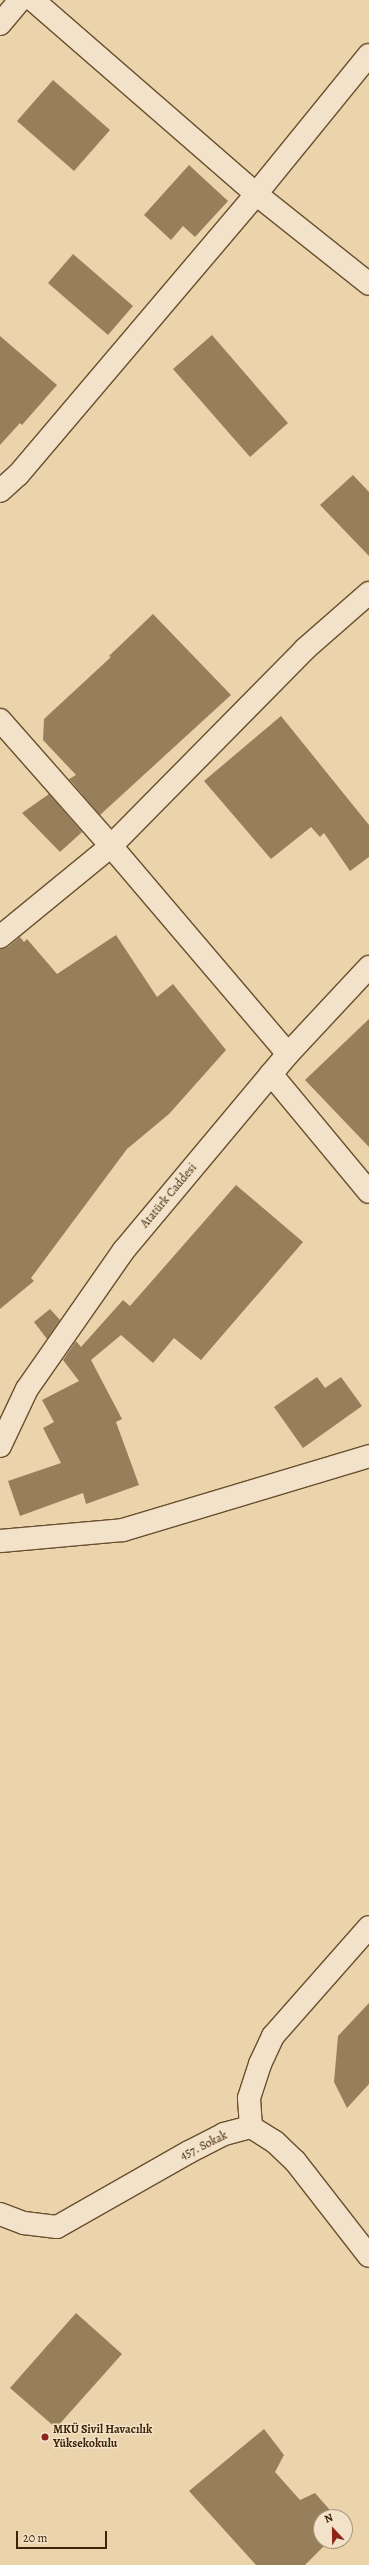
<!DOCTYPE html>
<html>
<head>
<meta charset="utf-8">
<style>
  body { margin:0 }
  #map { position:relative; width:369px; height:2565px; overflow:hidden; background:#ebd3ac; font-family:Alegreya,serif }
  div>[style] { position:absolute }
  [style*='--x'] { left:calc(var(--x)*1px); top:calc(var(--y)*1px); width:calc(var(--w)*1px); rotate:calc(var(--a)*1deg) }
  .building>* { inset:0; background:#987f5b }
  .roads { filter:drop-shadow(1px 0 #6a4f2e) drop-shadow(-1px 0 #6a4f2e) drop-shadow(0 1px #6a4f2e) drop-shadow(0 -1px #6a4f2e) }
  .minor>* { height:22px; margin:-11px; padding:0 11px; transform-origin:11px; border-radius:11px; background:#f2e2c9 }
  .secondary>* { height:22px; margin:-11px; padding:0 11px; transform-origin:11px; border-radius:11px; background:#f2e2c9 }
  .dots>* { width:11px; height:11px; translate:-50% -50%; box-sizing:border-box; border:2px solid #f2e2c9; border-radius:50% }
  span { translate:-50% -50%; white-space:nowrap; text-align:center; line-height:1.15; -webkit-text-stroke:3px #f2e2c9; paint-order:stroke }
  .street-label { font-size:12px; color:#3f2304 }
  .poi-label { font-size:12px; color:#3f2304; font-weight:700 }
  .left { translate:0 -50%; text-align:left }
  .north { position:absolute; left:313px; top:2509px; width:40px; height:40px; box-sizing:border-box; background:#f2e2c9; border:1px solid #aa967a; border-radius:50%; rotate:338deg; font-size:11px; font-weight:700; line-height:16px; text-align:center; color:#3f2304 }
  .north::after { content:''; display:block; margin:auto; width:14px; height:18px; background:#8f2418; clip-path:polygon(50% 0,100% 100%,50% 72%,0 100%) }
  .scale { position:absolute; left:16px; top:2531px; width:91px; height:18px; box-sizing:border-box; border:2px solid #3f2304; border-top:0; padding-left:5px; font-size:12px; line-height:14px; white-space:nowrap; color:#3f2304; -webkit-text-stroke:3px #f2e2c9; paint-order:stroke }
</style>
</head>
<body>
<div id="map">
  <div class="building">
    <i style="clip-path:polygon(53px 80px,110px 130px,74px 171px,17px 121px)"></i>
    <i style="clip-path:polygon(189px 165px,228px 201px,195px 237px,183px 226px,171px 240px,144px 215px)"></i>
    <i style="clip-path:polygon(73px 254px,133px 306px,108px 335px,48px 283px)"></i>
    <i style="clip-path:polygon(212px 335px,288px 423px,250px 457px,173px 369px)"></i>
    <i style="clip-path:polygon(0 336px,57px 385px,22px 425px,20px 423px,0 445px)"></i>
    <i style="clip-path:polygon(353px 475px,369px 492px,369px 556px,320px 505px)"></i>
    <i style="clip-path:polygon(153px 614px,231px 695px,100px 815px,69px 779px,76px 775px,43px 740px,44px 719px,111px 657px,109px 656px)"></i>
    <i style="clip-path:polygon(281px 716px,369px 825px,369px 857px,350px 871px,324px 833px,320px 837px,311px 827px,271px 859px,204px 781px)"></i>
    <i style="clip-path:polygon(49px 794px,82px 832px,60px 852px,22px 813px)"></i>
    <i style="clip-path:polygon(116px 935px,157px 997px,173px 984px,226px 1050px,169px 1114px,127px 1149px,31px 1278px,34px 1281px,0 1309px,0 949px,8px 947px,20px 937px,24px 942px,27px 939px,57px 974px)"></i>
    <i style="clip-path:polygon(369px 1019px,369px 1147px,305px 1080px)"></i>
    <i style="clip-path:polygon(236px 1185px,303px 1242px,201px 1360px,174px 1338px,153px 1363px,121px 1335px,91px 1360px,122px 1419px,116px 1422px,139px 1485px,86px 1504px,83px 1493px,20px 1516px,8px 1481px,61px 1463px,43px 1428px,54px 1422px,42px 1400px,79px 1381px,63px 1360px,76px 1341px,81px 1347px,123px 1300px,130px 1306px)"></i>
    <i style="clip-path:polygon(50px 1309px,60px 1320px,47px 1339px,34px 1322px)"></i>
    <i style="clip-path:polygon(317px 1377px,325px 1388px,341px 1377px,362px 1406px,303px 1448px,274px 1407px)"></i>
    <i style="clip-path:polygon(369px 2003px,369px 2084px,347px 2108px,334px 2082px,338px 2036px)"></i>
    <i style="clip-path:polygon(76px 2313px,122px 2354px,56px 2428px,10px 2388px)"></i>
    <i style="clip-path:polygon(264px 2429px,284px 2455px,275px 2472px,300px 2500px,315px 2493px,336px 2517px,321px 2517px,321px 2541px,329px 2541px,305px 2565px,256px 2565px,189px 2491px)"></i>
  </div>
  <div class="roads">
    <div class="minor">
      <i style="--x:33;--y:0;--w:296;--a:41"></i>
      <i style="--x:256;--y:194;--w:144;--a:38.5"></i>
      <i style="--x:0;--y:24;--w:31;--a:-50"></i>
      <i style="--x:0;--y:491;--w:24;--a:-42"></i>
      <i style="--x:18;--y:475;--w:368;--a:-49.7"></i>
      <i style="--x:256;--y:194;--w:179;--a:-50.9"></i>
      <i style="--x:0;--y:720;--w:168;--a:48.6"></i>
      <i style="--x:111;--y:846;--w:273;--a:49.6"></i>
      <i style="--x:0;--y:937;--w:144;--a:-39.3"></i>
      <i style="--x:111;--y:846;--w:276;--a:-45.4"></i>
      <i style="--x:305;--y:649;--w:85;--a:-41.2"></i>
      <i style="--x:271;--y:1074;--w:153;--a:50.3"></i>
      <i style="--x:0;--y:1541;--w:123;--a:-5.1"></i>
      <i style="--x:123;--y:1530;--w:257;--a:-16.7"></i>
      <i style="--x:251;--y:2127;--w:29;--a:-94"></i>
      <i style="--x:249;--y:2098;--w:36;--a:-72"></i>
      <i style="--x:260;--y:2064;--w:31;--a:-65"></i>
      <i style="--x:273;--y:2036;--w:145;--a:-48.6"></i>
      <i style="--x:0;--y:2214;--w:26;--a:21"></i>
      <i style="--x:24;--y:2223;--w:33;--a:7"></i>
      <i style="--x:57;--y:2227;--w:152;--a:-29.6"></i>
      <i style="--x:189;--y:2152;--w:39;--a:-27"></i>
      <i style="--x:224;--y:2134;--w:28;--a:-15"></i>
      <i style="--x:251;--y:2127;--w:28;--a:32"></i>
      <i style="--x:275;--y:2142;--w:28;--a:44"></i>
      <i style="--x:295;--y:2161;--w:120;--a:52.1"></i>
    </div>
    <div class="secondary">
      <i style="--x:0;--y:1446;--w:63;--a:-64.7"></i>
      <i style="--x:27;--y:1389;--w:169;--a:-55.1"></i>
      <i style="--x:124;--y:1250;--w:256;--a:-50.1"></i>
      <i style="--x:288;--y:1054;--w:119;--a:-47"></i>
    </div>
  </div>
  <div class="dots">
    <i style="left:45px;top:2437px;background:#8f2418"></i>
  </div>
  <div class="street-label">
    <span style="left:169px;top:1196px;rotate:-50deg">Atatürk Caddesi</span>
    <span style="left:204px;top:2146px;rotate:-26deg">457. Sokak</span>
  </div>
  <div class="poi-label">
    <span class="left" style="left:53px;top:2437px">MKÜ Sivil Havacılık<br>Yüksekokulu</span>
  </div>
  <div class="north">N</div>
  <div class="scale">20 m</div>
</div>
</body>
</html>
